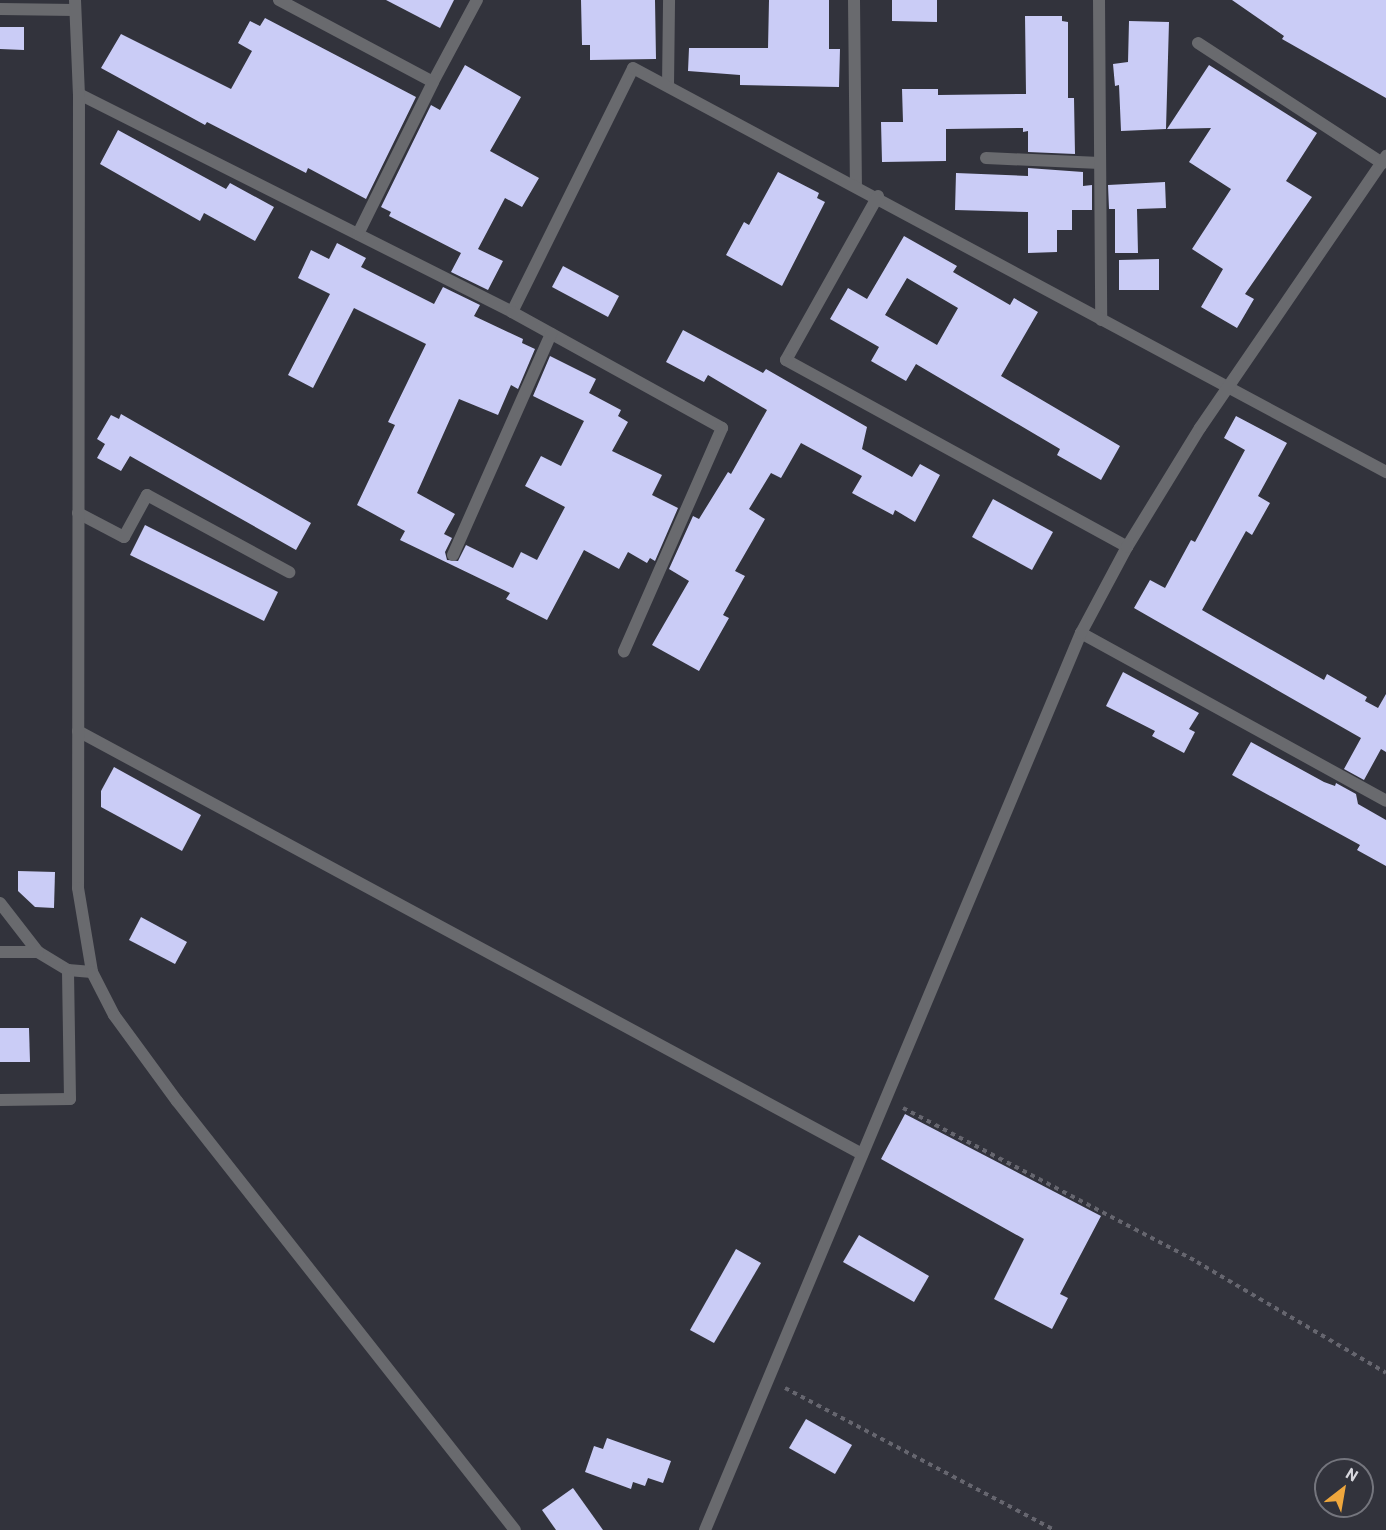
<!DOCTYPE html>
<html>
<head>
<meta charset="utf-8">
<style>
  body { margin:0 }
  #map { position:relative; width:1386px; height:1530px; overflow:hidden; background:#32333c; font-family:Barlow,sans-serif }
  div>[style] { position:absolute }
  [style*='--x'] { left:calc(var(--x)*1px); top:calc(var(--y)*1px); width:calc(var(--w)*1px); rotate:calc(var(--a)*1deg) }
  .building>* { inset:0; background:#caccf6 }
  .path>* { height:4px; margin-top:-2px; transform-origin:0; background:repeating-linear-gradient(90deg,#66666f 0 4.5px,transparent 0 9px) }
  .service>* { height:12px; margin:-6px; padding:0 6px; transform-origin:6px; border-radius:6px; background:#696a6e }
  .minor>* { height:12px; margin:-6px; padding:0 6px; transform-origin:6px; border-radius:6px; background:#696a6e }
  .tertiary>* { height:12px; margin:-6px; padding:0 6px; transform-origin:6px; border-radius:6px; background:#696a6e }
  span { translate:-50% -50%; white-space:nowrap; text-align:center; line-height:1.15; -webkit-text-stroke:6px #32333c; paint-order:stroke }
  .north { position:absolute; left:1314px; top:1458px; width:60px; height:60px; box-sizing:border-box; background:#32333c; border:2px solid #74757d; border-radius:50%; rotate:31deg; font-size:16px; font-weight:700; line-height:24px; text-align:center; color:#d8d8de }
  .north::after { content:''; display:block; margin:auto; width:21px; height:27px; background:#efa73d; clip-path:polygon(50% 0,100% 100%,50% 72%,0 100%) }
</style>
</head>
<body>
<div id="map">
  <div class="building">
    <i style="clip-path:polygon(386px 0,454px 0,440px 28px)"></i>
    <i style="clip-path:polygon(581px 0,655px 0,656px 59px,590px 60px,590px 45px,582px 45px)"></i>
    <i style="clip-path:polygon(769px 0,829px 0,829px 49px,840px 49px,839px 87px,740px 85px,740px 75px,688px 71px,689px 48px,768px 48px)"></i>
    <i style="clip-path:polygon(892px 0,937px 0,937px 22px,892px 21px)"></i>
    <i style="clip-path:polygon(1232px 0,1386px 0,1386px 98px,1282px 39px,1284px 36px)"></i>
    <i style="clip-path:polygon(1025px 16px,1062px 16px,1062px 21px,1068px 22px,1068px 98px,1074px 98px,1075px 154px,1028px 152px,1028px 131px,1023px 132px,1023px 128px,946px 129px,946px 161px,882px 162px,881px 122px,903px 122px,902px 89px,938px 89px,938px 95px,1026px 94px)"></i>
    <i style="clip-path:polygon(265px 18px,416px 97px,366px 199px,308px 168px,306px 173px,207px 122px,205px 125px,101px 68px,121px 34px,231px 89px,252px 51px,238px 43px,250px 21px,260px 26px)"></i>
    <i style="clip-path:polygon(1129px 21px,1169px 22px,1166px 129px,1121px 131px,1119px 85px,1115px 86px,1113px 64px,1128px 62px)"></i>
    <i style="clip-path:polygon(0 27px,24px 27px,24px 50px,0 49px)"></i>
    <i style="clip-path:polygon(465px 65px,521px 97px,490px 151px,539px 178px,522px 207px,505px 198px,478px 249px,503px 261px,488px 290px,451px 272px,461px 253px,389px 216px,391px 212px,381px 207px,431px 105px,440px 110px)"></i>
    <i style="clip-path:polygon(1209px 65px,1317px 133px,1286px 181px,1312px 197px,1245px 294px,1254px 299px,1237px 328px,1201px 307px,1223px 269px,1192px 249px,1231px 189px,1189px 162px,1211px 128px,1167px 129px)"></i>
    <i style="clip-path:polygon(118px 130px,226px 189px,230px 183px,274px 207px,255px 241px,204px 213px,200px 221px,100px 164px)"></i>
    <i style="clip-path:polygon(1028px 168px,1083px 172px,1083px 186px,1092px 185px,1092px 210px,1072px 210px,1072px 230px,1057px 230px,1057px 252px,1028px 253px,1028px 212px,955px 210px,956px 173px,1028px 176px)"></i>
    <i style="clip-path:polygon(778px 172px,819px 193px,817px 198px,825px 202px,782px 286px,726px 255px,744px 222px,749px 225px)"></i>
    <i style="clip-path:polygon(1165px 182px,1166px 208px,1137px 209px,1138px 253px,1115px 253px,1115px 209px,1109px 209px,1108px 185px)"></i>
    <i style="clip-path:polygon(evenodd,904px 236px,957px 266px,953px 272px,1010px 305px,1014px 298px,1038px 312px,1001px 376px,1120px 446px,1101px 480px,1057px 455px,1060px 449px,916px 364px,906px 381px,871px 361px,879px 347px,830px 319px,848px 288px,867px 299px,904px 236px,907px 278px,958px 308px,937px 345px,885px 315px,907px 278px)"></i>
    <i style="clip-path:polygon(337px 243px,366px 258px,361px 267px,434px 304px,443px 287px,480px 305px,474px 316px,523px 339px,522px 343px,535px 349px,518px 389px,511px 385px,498px 415px,459px 399px,417px 493px,455px 514px,444px 534px,452px 538px,445px 552px,447px 560px,458px 561px,466px 545px,513px 568px,521px 552px,537px 560px,565px 507px,525px 486px,541px 456px,561px 466px,584px 421px,533px 396px,550px 356px,596px 379px,589px 393px,621px 410px,618px 416px,628px 422px,612px 451px,662px 475px,652px 495px,678px 508px,655px 561px,650px 558px,647px 563px,628px 552px,619px 569px,584px 550px,547px 620px,506px 599px,510px 593px,400px 540px,405px 531px,357px 505px,395px 425px,388px 422px,426px 344px,354px 308px,313px 388px,288px 375px,330px 294px,298px 278px,311px 250px,329px 259px)"></i>
    <i style="clip-path:polygon(1159px 259px,1159px 290px,1119px 290px,1119px 260px)"></i>
    <i style="clip-path:polygon(563px 266px,619px 296px,608px 317px,552px 287px)"></i>
    <i style="clip-path:polygon(683px 330px,763px 373px,766px 369px,867px 427px,862px 449px,912px 477px,920px 464px,940px 475px,915px 522px,895px 510px,893px 515px,852px 493px,862px 476px,801px 443px,781px 478px,771px 473px,749px 509px,765px 519px,735px 571px,745px 576px,723px 615px,729px 618px,699px 671px,652px 645px,689px 581px,669px 569px,693px 516px,699px 519px,728px 472px,731px 474px,767px 410px,708px 375px,704px 382px,666px 362px)"></i>
    <i style="clip-path:polygon(121px 414px,311px 523px,296px 550px,130px 456px,121px 471px,97px 458px,105px 444px,97px 439px,111px 415px,119px 419px)"></i>
    <i style="clip-path:polygon(1236px 416px,1287px 443px,1258px 496px,1270px 503px,1252px 535px,1246px 531px,1202px 610px,1324px 680px,1327px 674px,1367px 697px,1365px 701px,1378px 708px,1386px 694px,1386px 752px,1381px 749px,1364px 780px,1344px 769px,1361px 738px,1134px 608px,1150px 580px,1165px 588px,1191px 540px,1195px 542px,1245px 450px,1224px 438px)"></i>
    <i style="clip-path:polygon(993px 499px,1053px 532px,1032px 570px,972px 537px)"></i>
    <i style="clip-path:polygon(145px 525px,278px 592px,264px 621px,130px 555px)"></i>
    <i style="clip-path:polygon(1123px 672px,1199px 713px,1189px 729px,1195px 732px,1184px 753px,1152px 736px,1155px 731px,1106px 706px)"></i>
    <i style="clip-path:polygon(1251px 742px,1324px 782px,1335px 786px,1336px 783px,1356px 794px,1358px 804px,1386px 820px,1386px 866px,1357px 850px,1360px 845px,1232px 775px)"></i>
    <i style="clip-path:polygon(114px 767px,201px 815px,182px 851px,101px 807px,101px 791px)"></i>
    <i style="clip-path:polygon(18px 871px,55px 872px,54px 908px,35px 907px,18px 891px)"></i>
    <i style="clip-path:polygon(141px 917px,187px 942px,175px 964px,129px 940px)"></i>
    <i style="clip-path:polygon(0 1028px,29px 1028px,30px 1062px,0 1062px)"></i>
    <i style="clip-path:polygon(905px 1114px,1101px 1216px,1060px 1294px,1068px 1298px,1052px 1329px,994px 1299px,1024px 1239px,881px 1159px)"></i>
    <i style="clip-path:polygon(859px 1235px,929px 1276px,914px 1302px,843px 1262px)"></i>
    <i style="clip-path:polygon(736px 1249px,761px 1263px,714px 1343px,690px 1330px)"></i>
    <i style="clip-path:polygon(806px 1419px,852px 1445px,835px 1474px,789px 1448px)"></i>
    <i style="clip-path:polygon(607px 1438px,671px 1461px,663px 1483px,648px 1478px,645px 1486px,633px 1482px,631px 1489px,585px 1472px,594px 1446px,603px 1449px)"></i>
    <i style="clip-path:polygon(573px 1488px,603px 1530px,556px 1530px,542px 1510px)"></i>
  </div>
  <div class="path">
    <i style="--x:903;--y:1108;--w:332;--a:27.6"></i>
    <i style="--x:1197;--y:1262;--w:219;--a:30.4"></i>
    <i style="--x:785;--y:1388;--w:304;--a:27.8"></i>
  </div>
  <div class="service">
    <i style="--x:986;--y:158;--w:114;--a:2.5"></i>
    <i style="--x:78;--y:513;--w:52;--a:27.6"></i>
    <i style="--x:124;--y:537;--w:48;--a:-61.3"></i>
    <i style="--x:147;--y:495;--w:162;--a:28.5"></i>
  </div>
  <div class="minor">
    <i style="--x:279;--y:0;--w:174;--a:28"></i>
    <i style="--x:433;--y:82;--w:93;--a:-61.8"></i>
    <i style="--x:854;--y:0;--w:186;--a:89.4"></i>
    <i style="--x:1099;--y:0;--w:320;--a:89.6"></i>
    <i style="--x:0;--y:9;--w:75;--a:0.8"></i>
    <i style="--x:1198;--y:43;--w:220;--a:33.1"></i>
    <i style="--x:668;--y:86;--w:86;--a:-89.3"></i>
    <i style="--x:79;--y:94;--w:485;--a:26.7"></i>
    <i style="--x:512;--y:312;--w:272;--a:-63.6"></i>
    <i style="--x:633;--y:68;--w:855;--a:28.21"></i>
    <i style="--x:878;--y:196;--w:188;--a:119.3"></i>
    <i style="--x:786;--y:360;--w:389;--a:28.7"></i>
    <i style="--x:358;--y:234;--w:169;--a:-63.7"></i>
    <i style="--x:512;--y:312;--w:240;--a:28.9"></i>
    <i style="--x:722;--y:428;--w:244;--a:113.7"></i>
    <i style="--x:453;--y:555;--w:242;--a:-66.1"></i>
    <i style="--x:1081;--y:633;--w:348;--a:28.8"></i>
    <i style="--x:78;--y:731;--w:891;--a:28.35"></i>
    <i style="--x:0;--y:903;--w:62;--a:52.2"></i>
    <i style="--x:38;--y:952;--w:35;--a:31"></i>
    <i style="--x:68;--y:970;--w:24;--a:5"></i>
    <i style="--x:0;--y:952;--w:38;--a:0"></i>
    <i style="--x:0;--y:1100;--w:70;--a:-0.8"></i>
    <i style="--x:70;--y:1099;--w:129;--a:-90.9"></i>
    <i style="--x:705;--y:1530;--w:973;--a:-67.26"></i>
    <i style="--x:1081;--y:633;--w:98;--a:-61.9"></i>
    <i style="--x:1127;--y:547;--w:140;--a:-58.5"></i>
    <i style="--x:1200;--y:428;--w:330;--a:-55.6"></i>
  </div>
  <div class="tertiary">
    <i style="--x:75;--y:0;--w:94;--a:87.6"></i>
    <i style="--x:79;--y:94;--w:794;--a:90.07"></i>
    <i style="--x:78;--y:888;--w:85;--a:80.5"></i>
    <i style="--x:92;--y:972;--w:48;--a:62.9"></i>
    <i style="--x:114;--y:1015;--w:107;--a:53.8"></i>
    <i style="--x:177;--y:1101;--w:546;--a:51.77"></i>
  </div>
  <div class="north">N</div>
</div>
</body>
</html>
